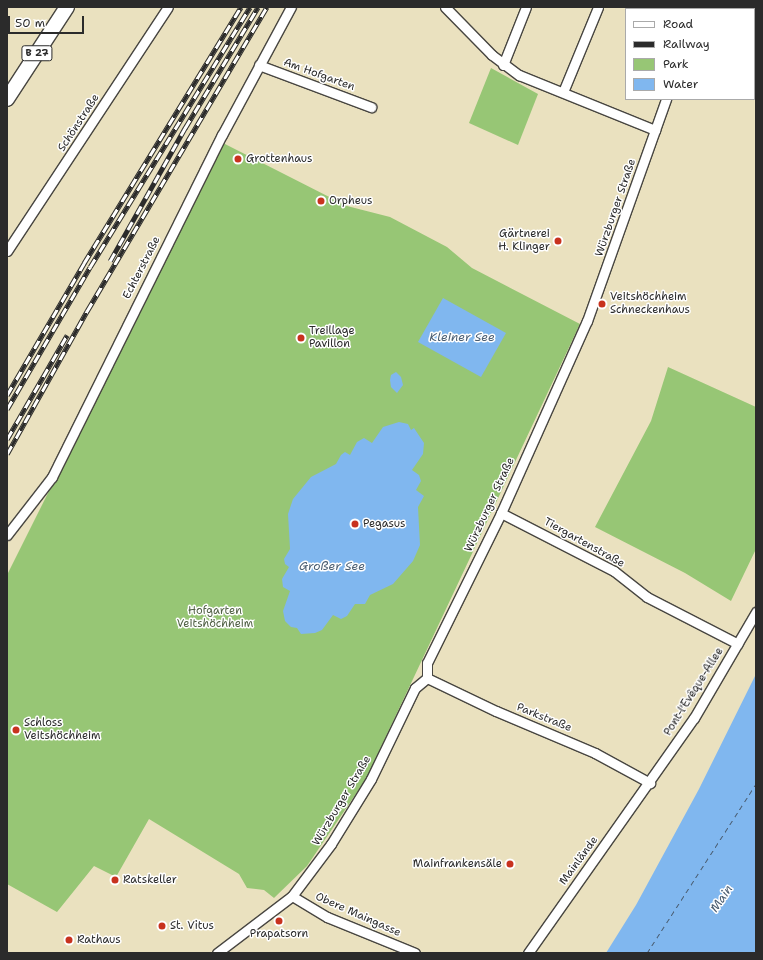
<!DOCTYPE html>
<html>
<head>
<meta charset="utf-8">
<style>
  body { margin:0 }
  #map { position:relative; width:763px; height:960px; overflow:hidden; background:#eae1bf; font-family:"Shantell Sans",sans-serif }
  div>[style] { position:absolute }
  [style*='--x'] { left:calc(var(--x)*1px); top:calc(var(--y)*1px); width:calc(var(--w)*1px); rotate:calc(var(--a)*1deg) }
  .green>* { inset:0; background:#97c675 }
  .water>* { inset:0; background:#80b7ef }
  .ferry>* { height:1px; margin-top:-0.5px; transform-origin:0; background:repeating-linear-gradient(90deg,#495c70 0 5px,transparent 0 9px) }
  .roads { filter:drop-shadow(1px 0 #484641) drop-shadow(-1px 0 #484641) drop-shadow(0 1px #484641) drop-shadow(0 -1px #484641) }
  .minor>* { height:9px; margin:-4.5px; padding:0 4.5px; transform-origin:4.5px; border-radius:4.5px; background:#fff }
  .primary>* { height:14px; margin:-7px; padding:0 7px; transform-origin:7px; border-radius:7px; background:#fff }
  .rail>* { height:4.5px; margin-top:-2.25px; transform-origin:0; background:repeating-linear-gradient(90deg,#fff 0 9px,#2b2b2b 0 18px); box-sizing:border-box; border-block:1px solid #2b2b2b }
  .dots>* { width:11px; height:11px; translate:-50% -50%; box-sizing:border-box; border:2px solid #fff; border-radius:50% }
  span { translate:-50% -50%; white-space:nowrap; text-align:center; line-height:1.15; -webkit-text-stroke:3px #fff; paint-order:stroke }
  .shield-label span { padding:1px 3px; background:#fff; border:1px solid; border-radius:3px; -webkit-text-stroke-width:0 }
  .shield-label { font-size:10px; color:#2b2b2b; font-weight:700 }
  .street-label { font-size:11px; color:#2b2b2b }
  .poi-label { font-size:11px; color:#2b2b2b }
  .left { translate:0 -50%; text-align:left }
  .right { translate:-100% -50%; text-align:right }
  .park-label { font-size:11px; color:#516145 }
  .water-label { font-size:12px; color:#495c70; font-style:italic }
  .frame { position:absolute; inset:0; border:8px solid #2b2b2b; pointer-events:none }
  .legend { position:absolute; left:625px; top:8px; width:130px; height:92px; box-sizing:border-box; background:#fff; border:1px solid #aaa; margin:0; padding:5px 7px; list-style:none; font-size:12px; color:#2b2b2b }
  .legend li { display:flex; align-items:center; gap:8px; height:20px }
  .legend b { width:20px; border:1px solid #aaa }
  .scale { position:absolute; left:8px; top:16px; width:76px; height:18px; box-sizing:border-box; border:2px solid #2b2b2b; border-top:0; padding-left:5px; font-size:12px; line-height:14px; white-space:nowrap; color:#2b2b2b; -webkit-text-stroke:3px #fff; paint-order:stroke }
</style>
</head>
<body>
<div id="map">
  <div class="green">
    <i style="clip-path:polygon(491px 68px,538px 94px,518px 145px,469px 123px)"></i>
    <i style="clip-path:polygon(223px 143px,347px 206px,390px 217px,447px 247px,472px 268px,580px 324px,366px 779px,307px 866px,274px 898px,264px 890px,247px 888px,239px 874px,149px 819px,116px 877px,94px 866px,57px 912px,7px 884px,7px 575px)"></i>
    <i style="clip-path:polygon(668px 367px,756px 407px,756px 549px,731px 601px,685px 573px,595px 527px,651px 421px)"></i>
  </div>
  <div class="water">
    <i style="clip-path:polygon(443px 298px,506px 333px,481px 377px,418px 342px)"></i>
    <i style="clip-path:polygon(396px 372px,401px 377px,403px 385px,397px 393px,391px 387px,390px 380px,391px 375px)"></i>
    <i style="clip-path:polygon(399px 422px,408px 424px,411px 430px,414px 428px,424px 443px,423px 454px,412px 470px,419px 475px,421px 481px,416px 490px,424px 496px,418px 507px,420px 545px,413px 561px,393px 584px,370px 595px,365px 604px,355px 604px,347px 616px,341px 619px,333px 615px,322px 630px,315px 633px,301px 634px,297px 628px,291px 627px,285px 621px,283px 611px,290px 591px,283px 587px,282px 579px,289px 567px,285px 564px,284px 559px,290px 549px,288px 514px,293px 499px,311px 477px,336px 464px,341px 455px,345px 452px,350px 455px,357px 442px,364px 438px,372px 443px,383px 427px)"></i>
    <i style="clip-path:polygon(756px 674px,756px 953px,606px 953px,636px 905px,699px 789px)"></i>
  </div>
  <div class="ferry">
    <i style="--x:647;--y:953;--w:201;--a:-57.2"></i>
  </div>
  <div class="roads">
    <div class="minor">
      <i style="--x:445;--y:7;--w:67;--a:45.6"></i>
      <i style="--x:492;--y:55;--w:34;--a:37"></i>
      <i style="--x:519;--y:75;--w:147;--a:22"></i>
      <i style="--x:695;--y:9;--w:2;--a:-90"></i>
      <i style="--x:259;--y:65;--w:120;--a:20.6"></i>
      <i style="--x:503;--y:65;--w:62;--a:-68.4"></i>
      <i style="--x:563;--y:92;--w:92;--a:-67.6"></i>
      <i style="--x:7;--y:251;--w:292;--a:-56.6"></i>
      <i style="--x:501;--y:513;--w:127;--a:27.2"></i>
      <i style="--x:614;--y:571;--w:42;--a:38.2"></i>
      <i style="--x:647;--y:597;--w:102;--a:27.3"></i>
      <i style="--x:7;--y:535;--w:73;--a:-52.2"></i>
      <i style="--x:52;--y:477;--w:382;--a:-63.6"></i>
      <i style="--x:222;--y:135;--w:145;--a:-61.7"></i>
      <i style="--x:427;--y:678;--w:15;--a:-90"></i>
      <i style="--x:427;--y:663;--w:167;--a:-63.7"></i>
      <i style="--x:501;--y:513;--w:210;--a:-65.9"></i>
      <i style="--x:587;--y:321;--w:236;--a:-70.4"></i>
      <i style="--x:427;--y:678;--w:76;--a:25.6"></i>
      <i style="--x:496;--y:711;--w:108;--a:23"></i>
      <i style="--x:595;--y:753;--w:63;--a:28.6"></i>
      <i style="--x:292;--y:896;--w:41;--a:31"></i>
      <i style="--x:327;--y:917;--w:95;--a:22.2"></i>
      <i style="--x:217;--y:953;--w:94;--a:-37.2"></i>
      <i style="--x:292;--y:896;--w:65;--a:-53.1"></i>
      <i style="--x:331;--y:844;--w:76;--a:-58.4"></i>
      <i style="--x:371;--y:779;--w:101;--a:-64.2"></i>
      <i style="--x:415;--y:688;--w:16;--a:-40"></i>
      <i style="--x:528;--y:953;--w:288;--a:-54.8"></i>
      <i style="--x:694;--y:718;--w:123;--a:-59.7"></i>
    </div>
    <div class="primary">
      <i style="--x:7;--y:99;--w:110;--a:-56.9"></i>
    </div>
  </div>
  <div class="rail">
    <i style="--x:110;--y:261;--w:153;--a:-60.6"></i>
    <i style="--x:185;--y:128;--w:141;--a:-58.9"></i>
    <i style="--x:7;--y:395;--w:153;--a:-59.7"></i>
    <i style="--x:84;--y:263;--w:300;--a:-58.5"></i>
    <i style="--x:7;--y:409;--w:164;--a:-59.7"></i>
    <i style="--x:90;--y:267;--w:305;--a:-58.4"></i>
    <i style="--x:7;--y:439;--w:120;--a:-60"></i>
    <i style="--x:7;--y:454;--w:164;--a:-60.8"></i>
    <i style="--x:87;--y:311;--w:353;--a:-59.4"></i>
  </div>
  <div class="dots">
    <i style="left:238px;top:159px;background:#c8321e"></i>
    <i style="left:321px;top:201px;background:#c8321e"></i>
    <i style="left:558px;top:241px;background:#c8321e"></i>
    <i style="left:602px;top:304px;background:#c8321e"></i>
    <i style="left:301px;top:338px;background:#c8321e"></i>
    <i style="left:355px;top:524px;background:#c8321e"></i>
    <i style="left:16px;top:730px;background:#c8321e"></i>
    <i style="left:510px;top:864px;background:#c8321e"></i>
    <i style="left:115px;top:880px;background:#c8321e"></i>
    <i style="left:279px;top:921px;background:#c8321e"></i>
    <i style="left:162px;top:926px;background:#c8321e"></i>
    <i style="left:69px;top:940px;background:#c8321e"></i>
  </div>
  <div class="shield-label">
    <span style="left:37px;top:53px">B 27</span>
  </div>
  <div class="street-label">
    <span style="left:319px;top:75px;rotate:20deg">Am Hofgarten</span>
    <span style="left:79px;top:123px;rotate:-57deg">Schönstraße</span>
    <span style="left:616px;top:208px;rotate:-71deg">Würzburger Straße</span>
    <span style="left:142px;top:268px;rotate:-63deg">Echterstraße</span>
    <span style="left:490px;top:505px;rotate:-65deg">Würzburger Straße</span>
    <span style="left:584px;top:543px;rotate:29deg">Tiergartenstraße</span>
    <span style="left:694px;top:692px;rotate:-58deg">Pont-l'Evêque-Allee</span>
    <span style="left:544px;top:718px;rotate:22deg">Parkstraße</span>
    <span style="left:342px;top:801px;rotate:-59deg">Würzburger Straße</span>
    <span style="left:579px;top:861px;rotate:-54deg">Mainlände</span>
    <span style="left:358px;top:915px;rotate:24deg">Obere Maingasse</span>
  </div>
  <div class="poi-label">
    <span class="left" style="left:246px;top:159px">Grottenhaus</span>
    <span class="left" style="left:329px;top:201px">Orpheus</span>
    <span class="right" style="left:550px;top:241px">Gärtnerei<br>H. Klinger</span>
    <span class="left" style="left:610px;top:304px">Veitshöchheim<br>Schneckenhaus</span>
    <span class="left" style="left:309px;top:338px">Treillage<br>Pavillon</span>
    <span class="left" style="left:363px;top:524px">Pegasus</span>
    <span class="left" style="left:24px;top:730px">Schloss<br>Veitshöchheim</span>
    <span class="right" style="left:502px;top:864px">Mainfrankensäle</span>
    <span class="left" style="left:123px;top:880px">Ratskeller</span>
    <span class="left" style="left:170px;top:926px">St. Vitus</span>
    <span style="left:279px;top:934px">Prapatsorn</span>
    <span class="left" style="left:77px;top:940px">Rathaus</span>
  </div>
  <div class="park-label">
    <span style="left:215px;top:618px">Hofgarten<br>Veitshöchheim</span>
  </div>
  <div class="water-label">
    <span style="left:462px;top:338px">Kleiner See</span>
    <span style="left:332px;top:567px">Großer See</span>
    <span style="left:722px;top:899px;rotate:-56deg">Main</span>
  </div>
  <div class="frame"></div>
  <ul class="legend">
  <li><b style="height:5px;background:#fff"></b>Road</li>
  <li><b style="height:5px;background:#2b2b2b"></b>Railway</li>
  <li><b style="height:11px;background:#97c675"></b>Park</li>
  <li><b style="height:11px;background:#80b7ef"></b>Water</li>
  </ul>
  <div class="scale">50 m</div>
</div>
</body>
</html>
